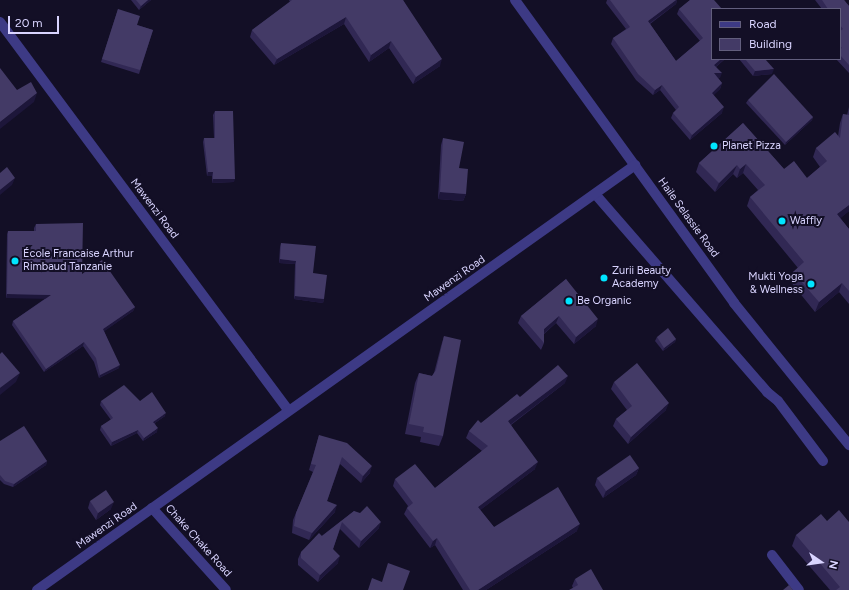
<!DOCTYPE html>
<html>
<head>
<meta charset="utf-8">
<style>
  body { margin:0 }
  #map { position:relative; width:849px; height:590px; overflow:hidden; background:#130f26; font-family:Figtree,sans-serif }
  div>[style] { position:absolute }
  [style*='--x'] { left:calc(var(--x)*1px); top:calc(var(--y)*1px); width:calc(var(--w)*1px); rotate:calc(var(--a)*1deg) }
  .minor>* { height:10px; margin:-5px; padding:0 5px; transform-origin:5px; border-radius:5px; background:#3d3a85 }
  .wall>* { inset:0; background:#312854 }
  .shaded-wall>* { inset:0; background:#1d163a }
  .building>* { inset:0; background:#433a66 }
  .dots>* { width:11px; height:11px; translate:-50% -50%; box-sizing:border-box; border:2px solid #130f26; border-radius:50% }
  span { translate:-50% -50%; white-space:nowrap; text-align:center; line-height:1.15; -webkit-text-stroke:4px #130f26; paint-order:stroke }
  .poi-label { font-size:11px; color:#d9d4ff }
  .left { translate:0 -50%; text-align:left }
  .right { translate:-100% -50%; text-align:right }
  .street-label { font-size:11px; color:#d9d4ff }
  .legend { position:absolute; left:711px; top:8px; width:130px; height:52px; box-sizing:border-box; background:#130f26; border:1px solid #625e7d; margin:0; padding:5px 7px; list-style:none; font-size:12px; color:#d9d4ff }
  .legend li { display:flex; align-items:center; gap:8px; height:20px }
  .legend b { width:20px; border:1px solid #625e7d }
  .north { position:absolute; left:801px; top:542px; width:40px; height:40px; -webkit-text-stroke:3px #130f26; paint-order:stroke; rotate:103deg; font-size:11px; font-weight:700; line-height:16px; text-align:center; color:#d9d4ff }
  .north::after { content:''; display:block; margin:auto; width:14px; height:18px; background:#d9d4ff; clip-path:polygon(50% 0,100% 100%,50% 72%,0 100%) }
  .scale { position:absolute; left:8px; top:16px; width:51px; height:18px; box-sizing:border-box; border:2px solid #d9d4ff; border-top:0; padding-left:5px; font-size:12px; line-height:14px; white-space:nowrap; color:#d9d4ff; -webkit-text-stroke:3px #130f26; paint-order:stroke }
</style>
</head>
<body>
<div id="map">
  <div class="minor">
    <i style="--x:515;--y:0;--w:374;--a:54.1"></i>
    <i style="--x:734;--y:303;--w:183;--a:51"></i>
    <i style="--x:0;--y:22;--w:483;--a:53.4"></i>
    <i style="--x:596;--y:195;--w:261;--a:49"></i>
    <i style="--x:767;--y:392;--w:14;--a:39"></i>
    <i style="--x:778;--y:401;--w:75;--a:53.1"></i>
    <i style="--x:152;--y:508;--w:110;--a:47.9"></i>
    <i style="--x:772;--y:555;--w:44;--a:52.4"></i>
    <i style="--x:37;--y:590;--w:734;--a:-35.4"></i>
  </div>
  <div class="wall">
    <i style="clip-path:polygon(131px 0,151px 0,139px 10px)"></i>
    <i style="clip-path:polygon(289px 0,403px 0,440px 66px,413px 84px,389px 48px,369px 62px,344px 24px,274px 65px,250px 37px,252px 30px,290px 2px)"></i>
    <i style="clip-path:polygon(607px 0,677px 0,676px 4px,650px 24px,676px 61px,700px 41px,677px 14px,679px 9px,690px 0,712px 59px,725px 59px,716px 67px,720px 78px,718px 78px,722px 83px,720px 89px,713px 95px,722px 113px,690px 140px,671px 118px,673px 113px,676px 110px,660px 90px,653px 95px,636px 80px,611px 44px,613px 38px,626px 29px,606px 3px)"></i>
    <i style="clip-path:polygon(815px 0,844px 0,849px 6px,849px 73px,836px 59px,840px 59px,840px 9px,822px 9px)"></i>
    <i style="clip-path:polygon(118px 9px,137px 25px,153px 30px,139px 74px,101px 62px)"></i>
    <i style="clip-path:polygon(739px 59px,765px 59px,772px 74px,753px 76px)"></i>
    <i style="clip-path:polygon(748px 100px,813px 117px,812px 120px,785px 145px,746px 103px)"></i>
    <i style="clip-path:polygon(849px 107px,849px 211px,840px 218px,849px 229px,849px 304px,839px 292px,815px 312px,790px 281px,793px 272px,798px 268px,747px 206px,750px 197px,758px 190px,743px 173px,737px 178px,733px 174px,715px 192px,696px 172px,699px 163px,743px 123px,784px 169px,807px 178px,820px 167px,813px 157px,816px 148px,838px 136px,840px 123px,843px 114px,847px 115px)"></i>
    <i style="clip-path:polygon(215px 111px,234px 182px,212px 183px,212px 176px,207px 176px,203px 142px,204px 138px,214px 138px,213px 115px)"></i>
    <i style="clip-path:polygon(443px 138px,459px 168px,466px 194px,463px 201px,438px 199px,441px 145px)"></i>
    <i style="clip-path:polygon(36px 224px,82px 274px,135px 307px,133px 311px,104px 331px,119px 368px,99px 378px,94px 362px,83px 346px,44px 372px,12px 325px,13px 321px,46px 298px,6px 298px,7px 234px,8px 231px,34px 231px,34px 228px)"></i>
    <i style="clip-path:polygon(281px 243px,313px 273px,324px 299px,323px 303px,294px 299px,295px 264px,279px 263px,280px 247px)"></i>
    <i style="clip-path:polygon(566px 279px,596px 326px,574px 344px,556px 323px,544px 334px,544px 343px,541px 350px,518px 323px,521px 316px)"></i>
    <i style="clip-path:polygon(444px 336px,443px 436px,439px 446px,420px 442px,421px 437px,405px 434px,415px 383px,419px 373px,432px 376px,434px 373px,441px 346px)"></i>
    <i style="clip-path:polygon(657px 337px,676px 339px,675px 342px,663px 351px,655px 341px)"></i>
    <i style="clip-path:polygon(614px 382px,666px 410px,628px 444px,613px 426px,616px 419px,627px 410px,611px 389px)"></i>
    <i style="clip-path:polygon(565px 383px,511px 425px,535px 469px,480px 510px,494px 527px,577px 531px,486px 590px,463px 590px,435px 545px,430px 548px,404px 514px,408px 506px,393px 486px,395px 479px,435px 488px,482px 451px,466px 438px,469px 431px,520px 397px)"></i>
    <i style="clip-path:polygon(101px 401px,140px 401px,165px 416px,155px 423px,157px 432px,143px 441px,137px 433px,111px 446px,100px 430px,101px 426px,111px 420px,100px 405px)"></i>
    <i style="clip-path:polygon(319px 435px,370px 473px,361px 483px,340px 464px,327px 501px,335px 512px,309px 540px,292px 533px,293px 520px,313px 472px,309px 470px)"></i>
    <i style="clip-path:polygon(0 441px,47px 461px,46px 465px,13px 487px,4px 484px,0 480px)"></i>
    <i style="clip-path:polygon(639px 468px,636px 475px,603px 498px,595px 485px,597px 478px)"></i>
    <i style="clip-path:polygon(90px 501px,111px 509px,96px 520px,88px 508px)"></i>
    <i style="clip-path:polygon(354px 511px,379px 528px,359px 548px,340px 529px,333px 549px,338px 563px,318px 582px,298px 565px,298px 559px,301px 552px)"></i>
    <i style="clip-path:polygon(827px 521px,849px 590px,830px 590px,792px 546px,796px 535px)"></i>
    <i style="clip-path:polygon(575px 579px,603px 590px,573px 588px,572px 586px)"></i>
  </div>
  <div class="shaded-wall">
    <i style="clip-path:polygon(148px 0,151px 0,139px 10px,141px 6px)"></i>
    <i style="clip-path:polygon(676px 0,677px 0,676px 4px,646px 26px,648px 21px)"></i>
    <i style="clip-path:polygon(346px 17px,344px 24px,274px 65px,277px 59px)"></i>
    <i style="clip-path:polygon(391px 41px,389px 48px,369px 62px,371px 55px)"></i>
    <i style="clip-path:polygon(442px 59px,440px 66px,413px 84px,416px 77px)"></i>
    <i style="clip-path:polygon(721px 59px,725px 59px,712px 70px,714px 65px)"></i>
    <i style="clip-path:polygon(774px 69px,772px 74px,753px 76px,755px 71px)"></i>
    <i style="clip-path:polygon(714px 73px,722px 73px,720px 78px,712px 79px)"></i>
    <i style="clip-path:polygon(722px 83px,720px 89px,710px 99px,712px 93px)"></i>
    <i style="clip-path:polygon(662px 85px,660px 90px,653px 95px,655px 90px)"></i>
    <i style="clip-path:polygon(37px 93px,34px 102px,0 129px,0 122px)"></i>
    <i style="clip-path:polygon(724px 107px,722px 113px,690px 140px,692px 135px)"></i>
    <i style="clip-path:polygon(813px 117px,812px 120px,785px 145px,786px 142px)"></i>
    <i style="clip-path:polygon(746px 164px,743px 173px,737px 178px,740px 169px)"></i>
    <i style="clip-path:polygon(737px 165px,733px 174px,715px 192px,719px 183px)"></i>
    <i style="clip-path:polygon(208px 172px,213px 172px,212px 176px,207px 176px)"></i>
    <i style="clip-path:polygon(15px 178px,12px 185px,0 195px,0 190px)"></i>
    <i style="clip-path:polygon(213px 179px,235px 179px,234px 182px,212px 183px)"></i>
    <i style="clip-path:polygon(440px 192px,466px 194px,463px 201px,438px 199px)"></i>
    <i style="clip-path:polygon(849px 205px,849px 211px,834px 224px,837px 214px)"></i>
    <i style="clip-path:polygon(280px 259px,296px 261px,295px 264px,279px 263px)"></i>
    <i style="clip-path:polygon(842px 283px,839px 292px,815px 312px,819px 302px)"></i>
    <i style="clip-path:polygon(7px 294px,51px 295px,50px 299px,6px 298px)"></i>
    <i style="clip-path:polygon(295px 296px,324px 299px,323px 303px,294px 299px)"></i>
    <i style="clip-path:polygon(135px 307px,133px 311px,102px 333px,103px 329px)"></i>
    <i style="clip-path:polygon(559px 316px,556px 323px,541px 336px,544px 329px)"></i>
    <i style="clip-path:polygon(598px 319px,596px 326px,574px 344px,576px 337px)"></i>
    <i style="clip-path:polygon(676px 339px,675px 342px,663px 351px,664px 348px)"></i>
    <i style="clip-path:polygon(84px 342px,83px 346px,44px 372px,46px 369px)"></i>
    <i style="clip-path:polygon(120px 365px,119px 368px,99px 378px,100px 375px)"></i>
    <i style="clip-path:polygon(20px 373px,16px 382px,0 395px,0 388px)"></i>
    <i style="clip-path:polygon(568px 376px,565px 383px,506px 428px,508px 421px)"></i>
    <i style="clip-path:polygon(669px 403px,666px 410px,628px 444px,631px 437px)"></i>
    <i style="clip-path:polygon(166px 413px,165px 416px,152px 425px,153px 422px)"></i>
    <i style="clip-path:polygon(158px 428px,157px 432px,143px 441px,144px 438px)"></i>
    <i style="clip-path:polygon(138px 430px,137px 433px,111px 446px,112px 442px)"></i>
    <i style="clip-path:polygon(47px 461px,46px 465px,13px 487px,14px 484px)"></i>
    <i style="clip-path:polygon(538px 462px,535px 469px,475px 514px,478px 507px)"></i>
    <i style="clip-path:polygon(372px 466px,370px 473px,361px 483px,363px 476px)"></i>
    <i style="clip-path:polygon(639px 468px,636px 475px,603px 498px,606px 491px)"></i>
    <i style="clip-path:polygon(114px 502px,111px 509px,96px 520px,98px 513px)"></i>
    <i style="clip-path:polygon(337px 505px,335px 512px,309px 540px,312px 533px)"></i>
    <i style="clip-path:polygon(381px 522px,379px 528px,359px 548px,361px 541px)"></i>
    <i style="clip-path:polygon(580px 524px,577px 531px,486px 590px,478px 590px)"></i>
    <i style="clip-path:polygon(437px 538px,435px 545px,430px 548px,433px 541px)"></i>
    <i style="clip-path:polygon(340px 556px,338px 563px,318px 582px,320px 575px)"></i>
  </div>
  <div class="building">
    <i style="clip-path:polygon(136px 0,148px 0,141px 6px)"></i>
    <i style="clip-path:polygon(292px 0,403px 0,442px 59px,416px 77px,391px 41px,371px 55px,346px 17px,277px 59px,252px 30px)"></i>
    <i style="clip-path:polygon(610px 0,676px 0,648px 21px,676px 61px,703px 38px,679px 9px,690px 0,714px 0,722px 9px,712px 9px,712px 59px,721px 59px,714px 65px,722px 73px,714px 73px,722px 83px,712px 93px,724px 107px,692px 135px,673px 113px,679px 107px,662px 85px,655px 90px,638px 74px,613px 38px,630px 27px)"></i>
    <i style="clip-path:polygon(822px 0,844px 0,849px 6px,849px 65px,840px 55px,840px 49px,842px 48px,840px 46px,840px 31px,843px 29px,840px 25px,840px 9px,828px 9px)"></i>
    <i style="clip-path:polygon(118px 9px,140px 16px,137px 25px,153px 30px,140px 70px,102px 59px)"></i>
    <i style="clip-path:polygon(745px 59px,765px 59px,774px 69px,755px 71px)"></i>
    <i style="clip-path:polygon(0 68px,17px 90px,31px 82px,37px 93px,0 122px)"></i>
    <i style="clip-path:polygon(774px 74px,813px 117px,786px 142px,748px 100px)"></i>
    <i style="clip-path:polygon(215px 111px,233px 111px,235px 179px,213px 179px,213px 172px,208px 172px,204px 138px,215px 138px)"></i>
    <i style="clip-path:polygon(843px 114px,849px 115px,849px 205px,837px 214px,849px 229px,849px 291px,842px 283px,819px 302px,793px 272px,804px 262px,750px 197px,765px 185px,746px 164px,740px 169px,737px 165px,719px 183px,699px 163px,743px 123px,784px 169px,794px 161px,807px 178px,827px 161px,816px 148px,835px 132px,840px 138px)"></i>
    <i style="clip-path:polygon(443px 138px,464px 142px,459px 168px,468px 169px,466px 194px,440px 192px)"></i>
    <i style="clip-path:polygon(7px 167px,15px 178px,0 190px,0 173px)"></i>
    <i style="clip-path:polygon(83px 223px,82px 274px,102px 260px,135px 307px,103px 329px,120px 365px,100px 375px,96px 358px,84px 342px,46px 369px,13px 321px,51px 295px,7px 294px,8px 231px,36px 231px,36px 224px)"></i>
    <i style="clip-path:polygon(281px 243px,316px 246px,313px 273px,327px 275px,324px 299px,295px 296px,296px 261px,280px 259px)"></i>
    <i style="clip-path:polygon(566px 279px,598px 319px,576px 337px,559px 316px,544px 329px,544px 343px,521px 316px)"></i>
    <i style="clip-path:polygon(668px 328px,676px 339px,664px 348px,657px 337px)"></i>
    <i style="clip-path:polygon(444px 336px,461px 340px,443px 436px,423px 432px,424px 427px,409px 424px,419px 373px,432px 376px,436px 370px)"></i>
    <i style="clip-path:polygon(2px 352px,20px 373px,0 388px,0 354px)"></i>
    <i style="clip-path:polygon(637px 363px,669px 403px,631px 437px,616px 419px,632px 406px,614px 382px)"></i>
    <i style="clip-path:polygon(558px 365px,568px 376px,508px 421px,538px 462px,478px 507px,494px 527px,558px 487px,580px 524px,478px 590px,470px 590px,437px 538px,433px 541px,407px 508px,413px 503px,395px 479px,415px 464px,435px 488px,488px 446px,469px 431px,478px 420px,481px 423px,517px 394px,520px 397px)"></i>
    <i style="clip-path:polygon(124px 385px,140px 401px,152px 392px,166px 413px,153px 422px,158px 428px,144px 438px,138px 430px,112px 442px,101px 426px,113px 418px,101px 401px)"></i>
    <i style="clip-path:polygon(24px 426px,47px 461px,14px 484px,5px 481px,0 475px,0 441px)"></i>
    <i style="clip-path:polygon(319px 435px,347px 443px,372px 466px,363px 476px,342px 457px,327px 501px,337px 505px,312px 533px,294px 526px,296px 513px,316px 465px,311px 464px)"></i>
    <i style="clip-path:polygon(630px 455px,639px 468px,606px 491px,597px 478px)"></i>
    <i style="clip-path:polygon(106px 490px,114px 502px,98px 513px,90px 501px)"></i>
    <i style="clip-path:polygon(367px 506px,381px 522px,361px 541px,342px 522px,333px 549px,340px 556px,320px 575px,301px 558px,301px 552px,319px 533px,322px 536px,354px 511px,360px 513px)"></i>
    <i style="clip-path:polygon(839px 510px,849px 522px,849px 590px,836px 590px,840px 587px,796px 535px,821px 514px,827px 521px)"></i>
    <i style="clip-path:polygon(388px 563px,410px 571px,403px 590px,368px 590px,372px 578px,382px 582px)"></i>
    <i style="clip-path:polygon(591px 569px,603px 590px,569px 590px,578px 585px,575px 579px)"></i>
    <i style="clip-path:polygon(789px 585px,793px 590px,783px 590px)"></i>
  </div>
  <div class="dots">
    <i style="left:714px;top:146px;background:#00e5ff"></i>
    <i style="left:782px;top:221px;background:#00e5ff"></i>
    <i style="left:15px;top:261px;background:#00e5ff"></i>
    <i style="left:604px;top:278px;background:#00e5ff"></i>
    <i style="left:811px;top:284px;background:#00e5ff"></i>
    <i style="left:569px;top:301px;background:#00e5ff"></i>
  </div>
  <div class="poi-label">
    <span class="left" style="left:722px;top:146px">Planet Pizza</span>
    <span class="left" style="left:790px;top:221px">Waffly</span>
    <span class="left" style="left:23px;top:261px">École Francaise Arthur<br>Rimbaud Tanzanie</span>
    <span class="left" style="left:612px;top:278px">Zurii Beauty<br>Academy</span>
    <span class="right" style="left:803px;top:284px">Mukti Yoga<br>&amp; Wellness</span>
    <span class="left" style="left:577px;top:301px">Be Organic</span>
  </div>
  <div class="street-label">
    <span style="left:154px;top:209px;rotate:53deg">Mawenzi Road</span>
    <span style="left:688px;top:218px;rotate:54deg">Haile Selassie Road</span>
    <span style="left:455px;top:279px;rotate:-35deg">Mawenzi Road</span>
    <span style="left:107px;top:526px;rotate:-35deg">Mawenzi Road</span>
    <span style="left:198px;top:541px;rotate:48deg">Chake Chake Road</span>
  </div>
  <ul class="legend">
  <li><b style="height:5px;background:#3d3a85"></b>Road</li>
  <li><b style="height:11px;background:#433a66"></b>Building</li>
  </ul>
  <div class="north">N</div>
  <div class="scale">20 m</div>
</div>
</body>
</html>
